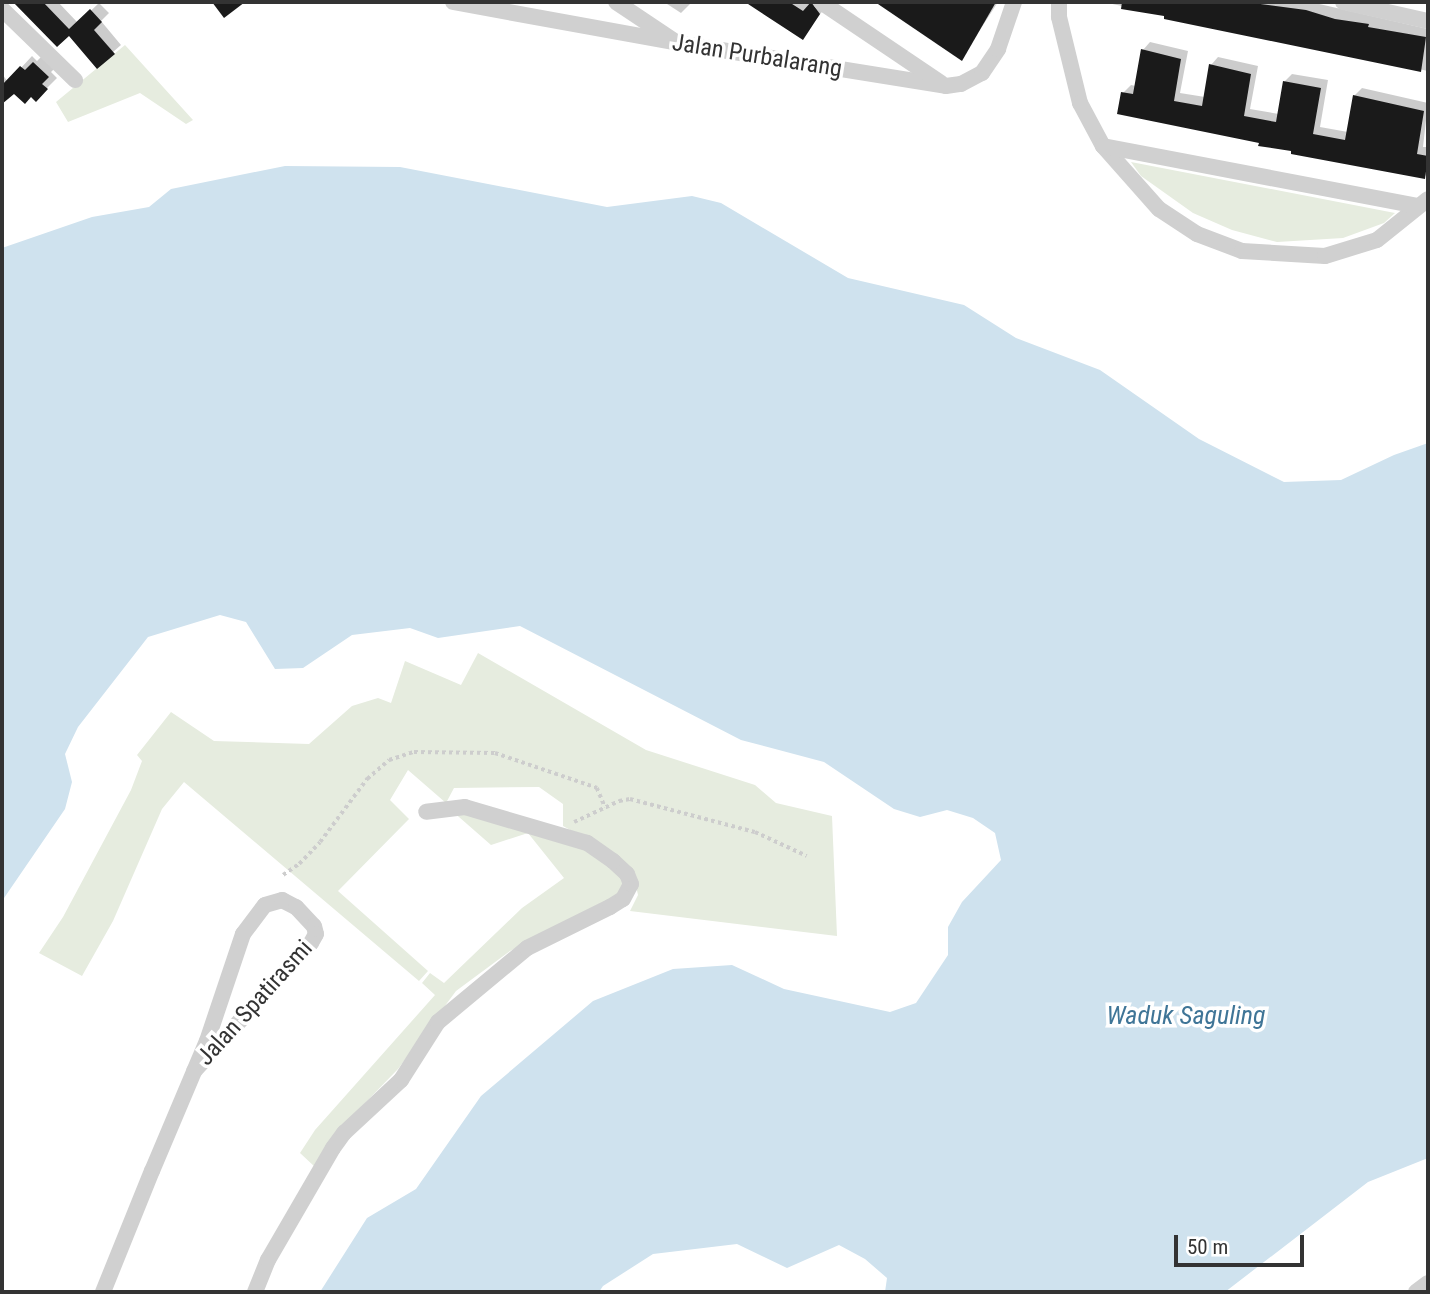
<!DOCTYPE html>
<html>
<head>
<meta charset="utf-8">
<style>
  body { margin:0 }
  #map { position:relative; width:1430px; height:1294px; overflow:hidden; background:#fff; font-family:"Roboto Condensed",sans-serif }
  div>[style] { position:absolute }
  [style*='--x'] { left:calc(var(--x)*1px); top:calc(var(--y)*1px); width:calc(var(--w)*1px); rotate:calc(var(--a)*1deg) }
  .green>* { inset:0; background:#e6ecdf }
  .water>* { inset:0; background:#cfe2ee }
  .shadow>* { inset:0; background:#0003 }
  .building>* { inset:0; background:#1a1a1a }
  .path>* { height:3.5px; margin-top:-1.75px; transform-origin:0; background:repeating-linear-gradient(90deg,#cdcdcd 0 3.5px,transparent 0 7px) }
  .street>* { height:16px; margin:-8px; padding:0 8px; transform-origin:8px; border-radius:8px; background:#d0d0d0 }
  span { translate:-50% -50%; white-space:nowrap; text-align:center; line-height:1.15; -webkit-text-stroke:7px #fff; paint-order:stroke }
  .street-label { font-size:24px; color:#333 }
  .water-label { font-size:26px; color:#3f7597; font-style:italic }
  .frame { position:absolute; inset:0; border:4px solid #333; pointer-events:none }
  .scale { position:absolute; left:1174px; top:1235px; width:130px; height:32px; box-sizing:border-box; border:4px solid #333; border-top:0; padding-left:9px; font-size:21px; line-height:24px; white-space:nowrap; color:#333; -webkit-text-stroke:5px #fff; paint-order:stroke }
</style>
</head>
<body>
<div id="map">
  <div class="green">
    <i style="clip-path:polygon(125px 45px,193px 120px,186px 124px,140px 93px,68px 122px,56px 102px)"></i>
    <i style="clip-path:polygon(1131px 162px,1395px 213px,1384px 223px,1343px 238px,1277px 242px,1232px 230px,1193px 213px,1141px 176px)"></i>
    <i style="clip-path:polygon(478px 653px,646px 750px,755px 785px,776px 803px,832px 816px,837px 936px,630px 911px,638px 895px,633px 873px,610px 852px,563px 826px,563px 804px,539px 787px,454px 788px,446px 803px,408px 770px,390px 800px,409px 819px,338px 891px,428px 971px,419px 981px,184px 782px,162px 809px,113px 921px,82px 976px,39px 953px,63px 917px,131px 790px,142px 761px,137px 755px,171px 712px,214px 741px,309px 744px,352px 706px,378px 698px,391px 703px,405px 661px,461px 685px)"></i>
    <i style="clip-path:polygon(451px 810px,587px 846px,616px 869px,625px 887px,617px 898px,510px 951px,456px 991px,398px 1069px,335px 1134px,315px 1167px,300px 1153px,315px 1130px,435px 995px,422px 983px,430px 973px,444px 983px,522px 908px,564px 878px,528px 833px,491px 845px)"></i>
  </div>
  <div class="water">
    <i style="clip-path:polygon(285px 166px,400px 167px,607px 207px,692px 196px,721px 203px,848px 278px,964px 305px,1016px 338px,1100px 370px,1199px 439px,1284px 482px,1341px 480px,1394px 455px,1428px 443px,1428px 1158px,1368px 1182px,1225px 1292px,885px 1292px,887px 1278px,865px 1259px,839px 1245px,787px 1268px,737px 1244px,653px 1254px,603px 1286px,599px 1292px,320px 1292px,367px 1218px,416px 1189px,481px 1096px,593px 1001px,673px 969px,732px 965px,784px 989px,890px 1012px,916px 1003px,948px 955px,948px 927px,962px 902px,1001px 860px,995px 833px,973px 818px,947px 810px,920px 817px,894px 809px,824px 762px,741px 740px,520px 626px,438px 638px,410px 628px,352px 635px,303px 668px,275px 669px,246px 622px,220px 615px,148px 637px,78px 727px,65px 754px,72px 782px,65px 809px,2px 901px,2px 248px,92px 217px,149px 207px,171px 189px)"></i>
  </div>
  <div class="shadow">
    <i style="clip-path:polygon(14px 2px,58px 2px,78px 23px,99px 3px,109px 13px,101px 21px,121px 45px,97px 66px,69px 33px,57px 45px)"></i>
    <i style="clip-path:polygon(664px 2px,692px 2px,681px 13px)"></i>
    <i style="clip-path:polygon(747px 2px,824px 2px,827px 5px,803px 37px)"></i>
    <i style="clip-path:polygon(876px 2px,998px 2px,961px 59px)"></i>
    <i style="clip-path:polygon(1103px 2px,1315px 3px,1428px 29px,1428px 71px)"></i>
    <i style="clip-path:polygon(1150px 42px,1188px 51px,1180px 93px,1205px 97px,1211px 65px,1218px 57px,1258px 66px,1250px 109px,1279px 114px,1285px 81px,1292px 74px,1328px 80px,1320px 127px,1348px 132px,1354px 96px,1362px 88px,1428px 103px,1423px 147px,1428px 147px,1428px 173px,1424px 177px,1293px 150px,1123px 93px,1131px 85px,1136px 86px,1143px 50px)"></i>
    <i style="clip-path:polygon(45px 53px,58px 65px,51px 72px,57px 78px,36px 99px,31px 95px,14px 92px,2px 102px,2px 74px,8px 82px,32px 56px,37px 61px)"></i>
  </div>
  <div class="building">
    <i style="clip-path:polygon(13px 2px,43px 2px,69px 29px,90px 9px,102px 22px,94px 30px,115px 54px,97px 69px,69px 36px,57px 47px)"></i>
    <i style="clip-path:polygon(212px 2px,245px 2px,224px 18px)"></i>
    <i style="clip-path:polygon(745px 2px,789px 2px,803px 11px,811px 2px,820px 14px,803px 40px)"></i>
    <i style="clip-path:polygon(875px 2px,996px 2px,962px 61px)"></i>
    <i style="clip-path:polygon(1122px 2px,1245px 2px,1306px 10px,1335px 19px,1369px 24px,1368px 27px,1426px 37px,1421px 72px,1164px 19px,1164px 16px,1121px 9px)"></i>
    <i style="clip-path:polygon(1141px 49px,1181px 59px,1174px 101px,1202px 106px,1209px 64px,1251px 74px,1244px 116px,1276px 122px,1283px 81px,1321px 88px,1313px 134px,1345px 140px,1353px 95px,1424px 111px,1417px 154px,1428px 156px,1425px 179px,1291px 154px,1291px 151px,1258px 146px,1259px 143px,1117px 114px,1121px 92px,1133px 94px)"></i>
    <i style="clip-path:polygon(33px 62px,49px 77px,42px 84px,48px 89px,36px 102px,31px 97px,25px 104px,14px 94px,2px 104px,2px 85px,20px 66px,25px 70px)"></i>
  </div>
  <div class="path">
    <i style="--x:574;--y:822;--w:50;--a:-25"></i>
    <i style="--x:619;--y:801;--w:11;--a:-10"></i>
    <i style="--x:630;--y:799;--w:129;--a:14.8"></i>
    <i style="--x:755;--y:832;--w:57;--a:24.8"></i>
    <i style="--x:283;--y:875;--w:19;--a:-35"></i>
    <i style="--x:299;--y:864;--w:30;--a:-46"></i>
    <i style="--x:320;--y:842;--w:79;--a:-53.3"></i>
    <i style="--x:367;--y:779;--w:29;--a:-41"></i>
    <i style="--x:389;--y:760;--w:26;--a:-18"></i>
    <i style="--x:414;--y:752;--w:81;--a:0.7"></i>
    <i style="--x:495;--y:753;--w:108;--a:18.9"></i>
    <i style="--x:597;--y:788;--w:21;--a:67"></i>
  </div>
  <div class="street">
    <i style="--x:453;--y:2;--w:229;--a:10.3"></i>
    <i style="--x:678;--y:43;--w:271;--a:9.1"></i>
    <i style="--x:946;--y:86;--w:15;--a:-8"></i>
    <i style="--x:961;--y:84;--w:24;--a:-28"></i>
    <i style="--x:982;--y:73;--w:29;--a:-56"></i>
    <i style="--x:998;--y:49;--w:50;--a:-71.2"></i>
    <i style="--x:616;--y:2;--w:69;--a:33.7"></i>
    <i style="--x:821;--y:2;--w:145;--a:34"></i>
    <i style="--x:1059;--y:2;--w:15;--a:90"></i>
    <i style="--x:1059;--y:17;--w:89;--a:76.3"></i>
    <i style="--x:1080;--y:103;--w:49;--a:61.9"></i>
    <i style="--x:1103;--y:146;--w:84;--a:48.4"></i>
    <i style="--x:1159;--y:209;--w:45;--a:33.3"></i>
    <i style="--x:1197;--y:234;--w:48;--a:20.7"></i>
    <i style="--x:1242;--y:251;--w:83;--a:3.4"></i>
    <i style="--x:1325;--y:256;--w:54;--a:-17.1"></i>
    <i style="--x:1377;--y:240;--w:65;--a:-38.8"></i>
    <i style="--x:1343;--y:2;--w:87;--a:12.6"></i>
    <i style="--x:2;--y:9;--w:102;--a:44.2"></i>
    <i style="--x:1103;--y:146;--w:321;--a:10.8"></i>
    <i style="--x:103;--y:1292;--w:131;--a:-68"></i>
    <i style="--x:152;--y:1171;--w:141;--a:-67.1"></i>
    <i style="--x:207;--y:1041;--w:113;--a:-71.4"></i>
    <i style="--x:243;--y:934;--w:36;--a:-53"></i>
    <i style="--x:265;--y:905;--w:18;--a:-16"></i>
    <i style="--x:282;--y:900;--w:16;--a:27"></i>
    <i style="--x:296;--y:907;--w:26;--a:47"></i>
    <i style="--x:314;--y:926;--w:8;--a:76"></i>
    <i style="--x:316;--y:934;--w:10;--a:119"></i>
    <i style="--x:311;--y:943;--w:173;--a:132.4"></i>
    <i style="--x:255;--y:1292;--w:35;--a:-68"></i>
    <i style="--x:268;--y:1260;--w:129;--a:-59.9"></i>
    <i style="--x:333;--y:1148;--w:19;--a:-54"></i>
    <i style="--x:344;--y:1133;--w:78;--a:-42.9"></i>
    <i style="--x:401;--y:1080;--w:69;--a:-57.5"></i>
    <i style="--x:438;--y:1022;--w:116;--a:-39.7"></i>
    <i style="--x:527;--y:948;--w:93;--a:-26.3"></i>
    <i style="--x:610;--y:907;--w:15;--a:-32"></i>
    <i style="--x:623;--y:899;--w:17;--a:-62"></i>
    <i style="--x:631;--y:884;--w:11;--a:-112"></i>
    <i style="--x:627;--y:874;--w:19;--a:-137"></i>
    <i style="--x:613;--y:861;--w:32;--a:-145"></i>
    <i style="--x:587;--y:843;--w:127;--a:-163.6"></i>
    <i style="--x:465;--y:807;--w:39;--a:173"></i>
    <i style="--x:1416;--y:1292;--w:15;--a:-37"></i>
  </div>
  <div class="street-label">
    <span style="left:757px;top:56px;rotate:9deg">Jalan Purbalarang</span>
    <span style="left:255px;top:1003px;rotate:-48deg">Jalan Spatirasmi</span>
  </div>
  <div class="water-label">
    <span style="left:1186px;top:1016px">Waduk Saguling</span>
  </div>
  <div class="frame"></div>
  <div class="scale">50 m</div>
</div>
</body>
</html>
